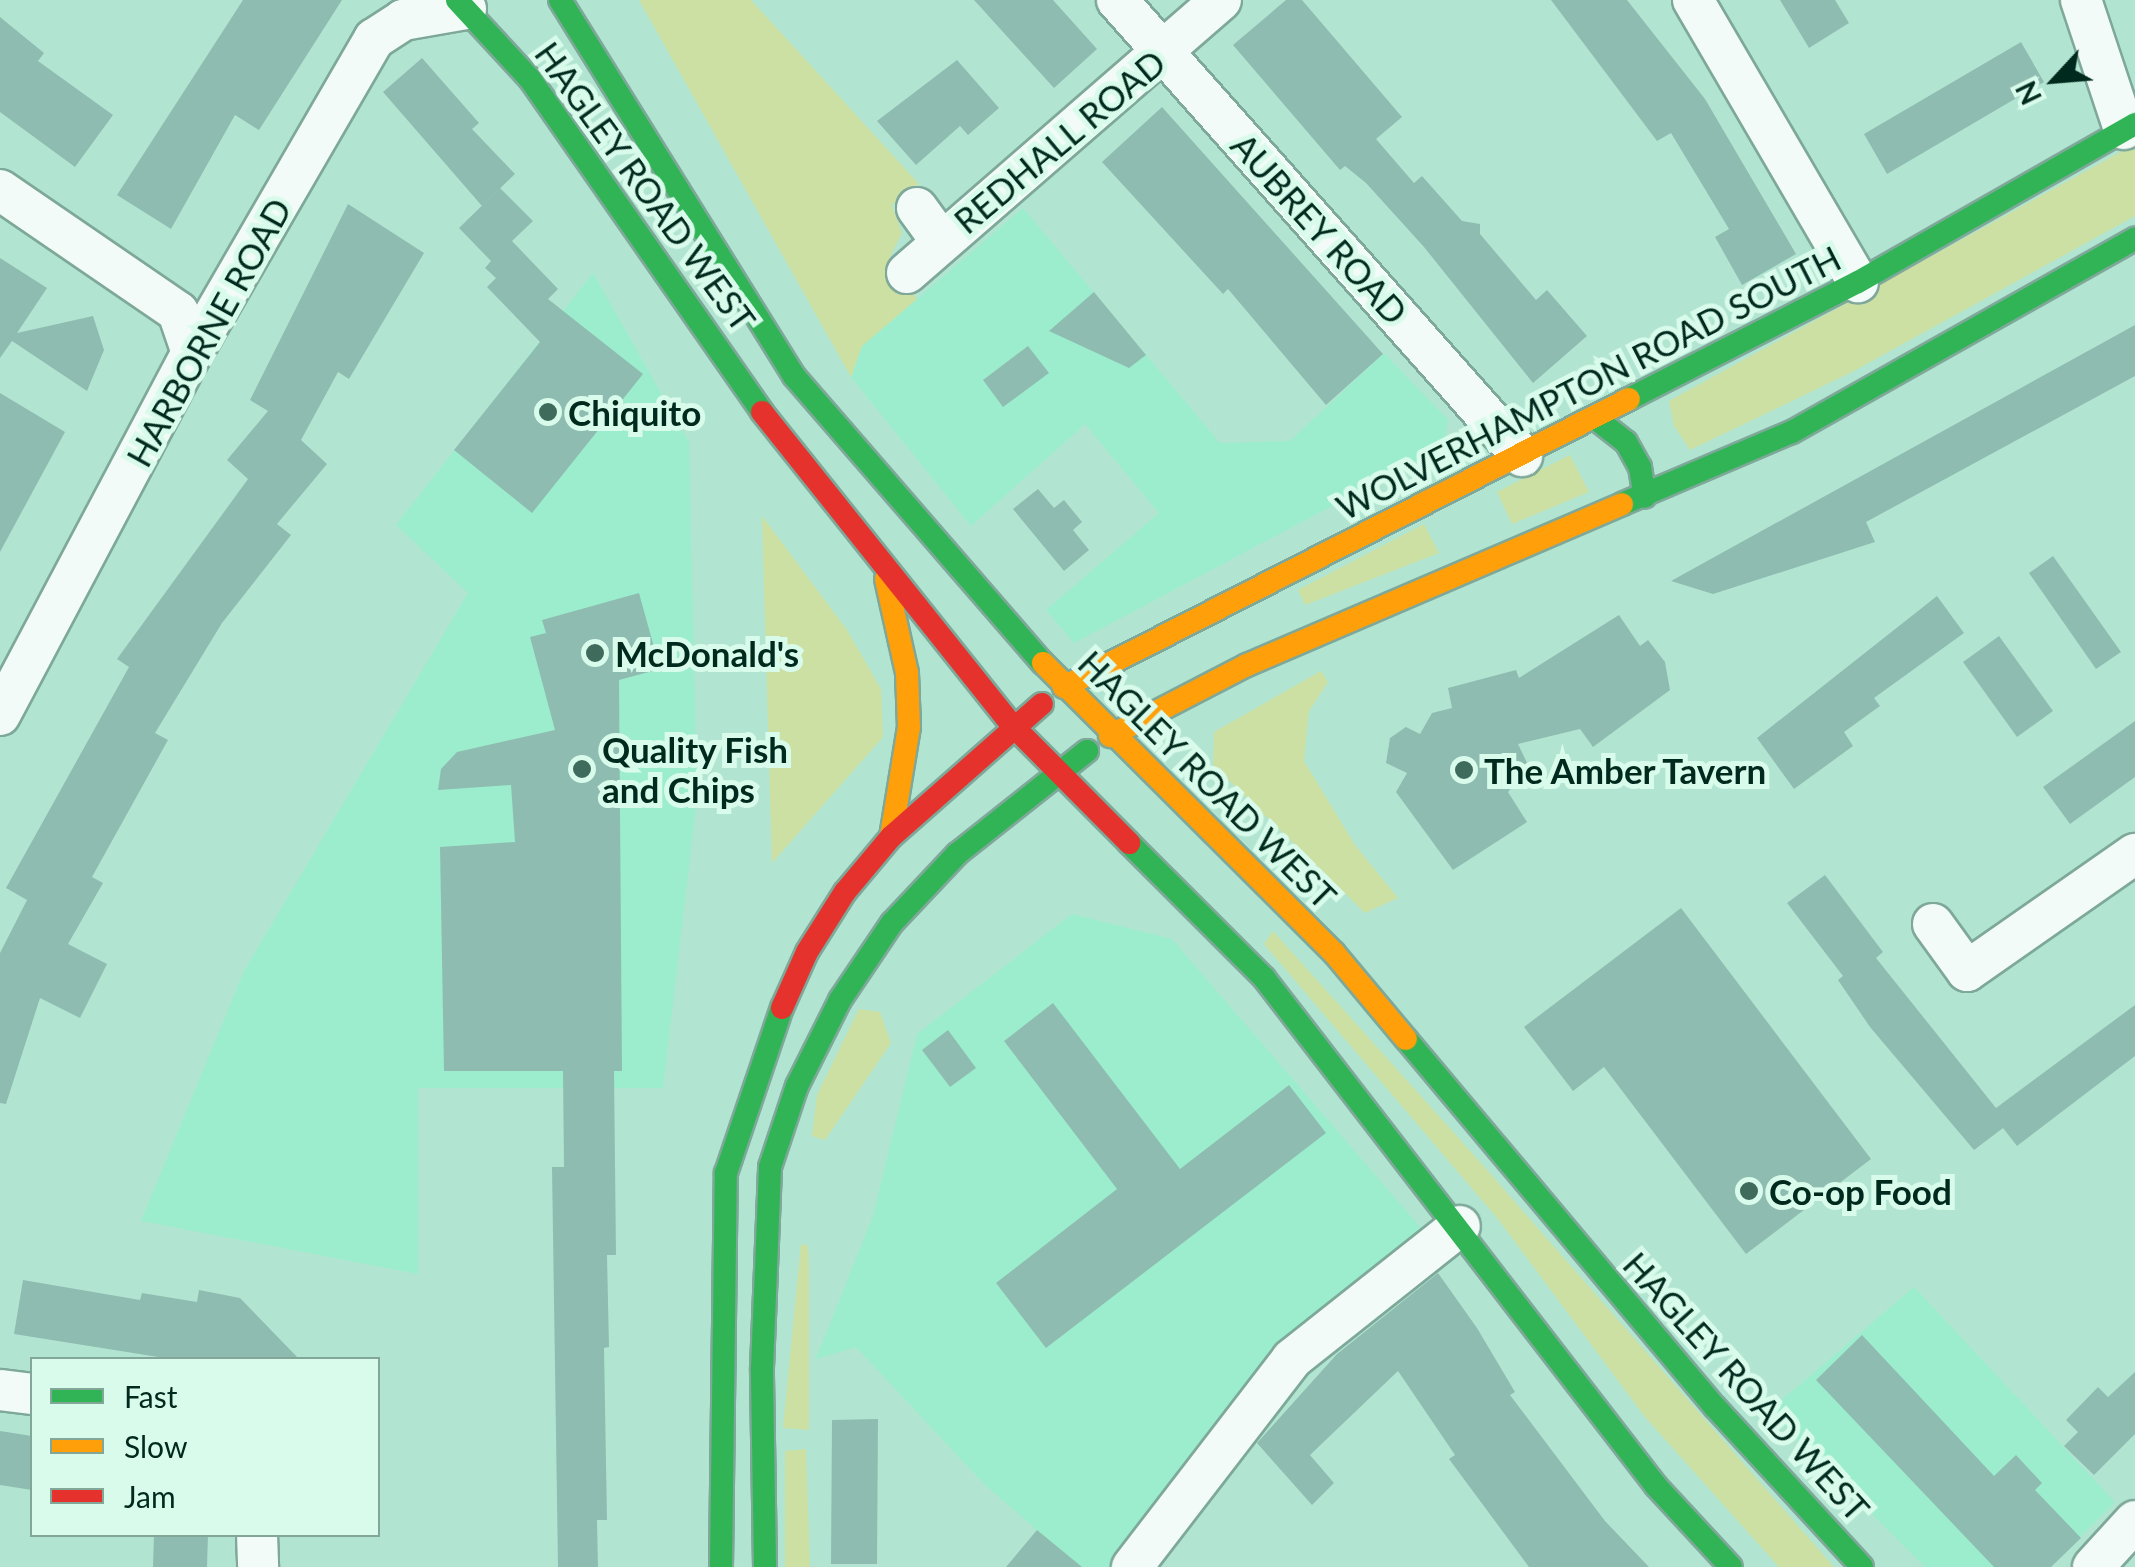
<!DOCTYPE html>
<html>
<head>
<meta charset="utf-8">
<style>
  body { margin:0 }
  #map { position:relative; width:2135px; height:1567px; overflow:hidden; background:#b2e5d1; font-family:Lato,sans-serif }
  div>[style] { position:absolute }
  [style*='--x'] { left:calc(var(--x)*1px); top:calc(var(--y)*1px); width:calc(var(--w)*1px); rotate:calc(var(--a)*1deg) }
  .built>* { inset:0; background:#9cedcd }
  .green>* { inset:0; background:#cbe0a2 }
  .building>* { inset:0; background:#8fbcb1 }
  .roads { filter:drop-shadow(2px 0 #7ea899) drop-shadow(-2px 0 #7ea899) drop-shadow(0 2px #7ea899) drop-shadow(0 -2px #7ea899) }
  .street>* { height:40px; margin:-20px; padding:0 20px; transform-origin:20px; border-radius:20px; background:#f3fbf8 }
  .fast>* { height:22px; margin:-11px; padding:0 11px; transform-origin:11px; border-radius:11px; background:#30b455 }
  .slow>* { height:22px; margin:-11px; padding:0 11px; transform-origin:11px; border-radius:11px; background:#ff9f0a }
  .jam>* { height:22px; margin:-11px; padding:0 11px; transform-origin:11px; border-radius:11px; background:#e5322d }
  .dots>* { width:28px; height:28px; translate:-50% -50%; box-sizing:border-box; border:5px solid #d8fbeb; border-radius:50% }
  span { translate:-50% -50%; white-space:nowrap; text-align:center; line-height:1.15; -webkit-text-stroke:10px #d8fbeb; paint-order:stroke }
  .street-label { font-size:35px; color:#002a1d }
  .poi-label { font-size:35px; color:#002a1d; font-weight:700 }
  .left { translate:0 -50%; text-align:left }
  .legend { position:absolute; left:30px; top:1357px; width:350px; height:180px; box-sizing:border-box; background:#d8fbeb; border:2px solid #82a799; margin:0; padding:12px 18px; list-style:none; font-size:30px; color:#002a1d }
  .legend li { display:flex; align-items:center; gap:20px; height:50px }
  .legend b { width:50px; border:2px solid #82a799 }
  .north { position:absolute; left:2005px; top:30px; width:100px; height:100px; -webkit-text-stroke:8px #d8fbeb; paint-order:stroke; rotate:244deg; font-size:28px; font-weight:700; line-height:40px; text-align:center; color:#002a1d }
  .north::after { content:''; display:block; margin:auto; width:35px; height:45px; background:#002a1d; clip-path:polygon(50% 0,100% 100%,50% 72%,0 100%) }
</style>
</head>
<body>
<div id="map">
  <div class="built">
    <i style="clip-path:polygon(1023px 208px,1220px 443px,1290px 441px,1384px 353px,1448px 420px,1443px 447px,1074px 643px,1046px 610px,1159px 513px,1085px 424px,971px 526px,851px 377px,862px 346px)"></i>
    <i style="clip-path:polygon(593px 273px,689px 442px,697px 798px,663px 1088px,418px 1088px,418px 1274px,141px 1221px,244px 971px,468px 593px,396px 525px)"></i>
    <i style="clip-path:polygon(1072px 914px,1172px 939px,1427px 1235px,1115px 1567px,1081px 1567px,1037px 1530px,985px 1485px,856px 1347px,816px 1359px,873px 1216px,917px 1034px)"></i>
    <i style="clip-path:polygon(1914px 1287px,2115px 1502px,2050px 1567px,1925px 1567px,1769px 1411px)"></i>
  </div>
  <div class="green">
    <i style="clip-path:polygon(639px 0,751px 0,919px 184px,892px 205px,902px 233px,889px 259px,917px 299px,862px 346px,851px 377px)"></i>
    <i style="clip-path:polygon(2135px 144px,2135px 216px,1852px 372px,1690px 450px,1674px 426px,1669px 401px)"></i>
    <i style="clip-path:polygon(1570px 455px,1589px 492px,1512px 524px,1497px 492px)"></i>
    <i style="clip-path:polygon(762px 516px,847px 630px,881px 689px,883px 737px,772px 863px)"></i>
    <i style="clip-path:polygon(1424px 524px,1439px 553px,1305px 605px,1298px 590px)"></i>
    <i style="clip-path:polygon(1321px 671px,1328px 682px,1309px 711px,1304px 761px,1355px 845px,1398px 898px,1365px 913px,1213px 765px,1214px 732px)"></i>
    <i style="clip-path:polygon(1273px 931px,1480px 1162px,1834px 1567px,1779px 1567px,1645px 1417px,1498px 1219px,1264px 944px)"></i>
    <i style="clip-path:polygon(859px 1009px,880px 1012px,891px 1043px,825px 1140px,812px 1136px,817px 1095px)"></i>
    <i style="clip-path:polygon(801px 1244px,808px 1246px,809px 1267px,809px 1430px,783px 1428px)"></i>
    <i style="clip-path:polygon(806px 1449px,810px 1567px,785px 1567px,785px 1451px)"></i>
  </div>
  <div class="building">
    <i style="clip-path:polygon(243px 0,342px 0,259px 130px,235px 115px,171px 229px,117px 195px)"></i>
    <i style="clip-path:polygon(974px 0,1053px 0,1097px 49px,1054px 88px)"></i>
    <i style="clip-path:polygon(1286px 0,1302px 0,1402px 117px,1376px 139px,1414px 183px,1422px 176px,1462px 221px,1480px 224px,1480px 234px,1536px 300px,1547px 290px,1587px 336px,1533px 383px,1424px 247px,1366px 183px,1345px 166px,1340px 170px,1233px 45px)"></i>
    <i style="clip-path:polygon(1551px 0,1627px 0,1705px 99px,1796px 254px,1742px 285px,1715px 237px,1729px 229px,1671px 133px,1657px 141px)"></i>
    <i style="clip-path:polygon(1780px 0,1835px 0,1849px 23px,1809px 48px)"></i>
    <i style="clip-path:polygon(0 17px,44px 53px,38px 61px,113px 115px,75px 167px,0 112px)"></i>
    <i style="clip-path:polygon(2021px 42px,2044px 82px,1887px 174px,1864px 134px)"></i>
    <i style="clip-path:polygon(422px 58px,479px 123px,472px 129px,515px 174px,482px 206px,383px 92px)"></i>
    <i style="clip-path:polygon(957px 60px,999px 108px,968px 135px,960px 126px,916px 165px,877px 121px)"></i>
    <i style="clip-path:polygon(1162px 107px,1383px 354px,1326px 405px,1228px 289px,1223px 294px,1102px 162px)"></i>
    <i style="clip-path:polygon(500px 188px,533px 221px,512px 241px,558px 289px,548px 299px,643px 374px,532px 513px,454px 450px,540px 342px,487px 287px,496px 278px,485px 268px,491px 261px,459px 228px)"></i>
    <i style="clip-path:polygon(348px 204px,424px 253px,349px 379px,338px 372px,301px 440px,327px 464px,277px 524px,291px 535px,222px 623px,155px 733px,168px 740px,92px 877px,103px 883px,68px 944px,107px 964px,80px 1018px,40px 998px,6px 1104px,0 1103px,0 953px,27px 900px,6px 888px,129px 667px,117px 659px,248px 479px,227px 460px,268px 411px,250px 400px)"></i>
    <i style="clip-path:polygon(0 258px,47px 288px,17px 333px,93px 316px,104px 350px,87px 391px,12px 341px,0 358px)"></i>
    <i style="clip-path:polygon(1094px 292px,1146px 355px,1129px 368px,1049px 331px)"></i>
    <i style="clip-path:polygon(2135px 325px,2135px 376px,1866px 522px,1875px 542px,1713px 594px,1671px 581px)"></i>
    <i style="clip-path:polygon(1028px 346px,1049px 373px,1003px 407px,983px 380px)"></i>
    <i style="clip-path:polygon(0 393px,65px 432px,0 552px)"></i>
    <i style="clip-path:polygon(1038px 489px,1054px 508px,1064px 500px,1082px 522px,1073px 530px,1089px 550px,1064px 571px,1013px 509px)"></i>
    <i style="clip-path:polygon(2053px 556px,2121px 652px,2096px 669px,2029px 573px)"></i>
    <i style="clip-path:polygon(639px 593px,660px 669px,619px 680px,622px 1071px,614px 1071px,616px 1255px,607px 1255px,609px 1347px,604px 1348px,607px 1520px,597px 1520px,598px 1567px,558px 1567px,552px 1167px,564px 1167px,563px 1071px,444px 1071px,440px 847px,515px 842px,511px 785px,438px 790px,441px 769px,457px 752px,555px 730px,530px 637px,546px 633px,542px 620px)"></i>
    <i style="clip-path:polygon(1937px 596px,1964px 633px,1874px 698px,1880px 706px,1844px 732px,1853px 746px,1794px 789px,1757px 738px)"></i>
    <i style="clip-path:polygon(1619px 615px,1640px 646px,1648px 640px,1665px 662px,1670px 690px,1593px 747px,1580px 729px,1518px 744px,1529px 767px,1508px 792px,1527px 822px,1453px 870px,1396px 792px,1407px 773px,1386px 763px,1390px 738px,1406px 727px,1420px 734px,1432px 713px,1452px 708px,1448px 688px,1516px 670px,1519px 678px)"></i>
    <i style="clip-path:polygon(1999px 636px,2053px 711px,2017px 737px,1963px 662px)"></i>
    <i style="clip-path:polygon(2135px 721px,2135px 777px,2070px 824px,2043px 787px)"></i>
    <i style="clip-path:polygon(1825px 875px,1883px 952px,1876px 958px,1996px 1108px,2135px 1005px,2135px 1056px,2017px 1146px,2003px 1128px,1974px 1150px,1870px 1027px,1838px 980px,1843px 976px,1787px 903px)"></i>
    <i style="clip-path:polygon(1681px 908px,1871px 1159px,1746px 1254px,1604px 1067px,1573px 1091px,1524px 1027px)"></i>
    <i style="clip-path:polygon(1053px 1003px,1180px 1169px,1289px 1085px,1326px 1133px,1046px 1348px,996px 1283px,1117px 1189px,1004px 1041px)"></i>
    <i style="clip-path:polygon(948px 1030px,976px 1068px,950px 1087px,922px 1050px)"></i>
    <i style="clip-path:polygon(1438px 1273px,1477px 1328px,1515px 1392px,1510px 1395px,1605px 1521px,1649px 1567px,1529px 1567px,1449px 1459px,1455px 1455px,1398px 1371px,1310px 1455px,1334px 1483px,1312px 1505px,1257px 1443px,1337px 1354px)"></i>
    <i style="clip-path:polygon(23px 1280px,140px 1300px,142px 1293px,197px 1302px,199px 1290px,240px 1298px,300px 1360px,177px 1360px,14px 1334px)"></i>
    <i style="clip-path:polygon(1862px 1335px,1994px 1476px,2016px 1455px,2042px 1483px,2035px 1490px,2081px 1538px,2051px 1567px,1994px 1567px,1816px 1380px)"></i>
    <i style="clip-path:polygon(2135px 1372px,2135px 1434px,2094px 1475px,2064px 1446px,2078px 1432px,2066px 1420px,2098px 1387px,2108px 1397px)"></i>
    <i style="clip-path:polygon(878px 1419px,877px 1564px,831px 1564px,832px 1420px)"></i>
    <i style="clip-path:polygon(0 1431px,32px 1436px,32px 1490px,0 1485px)"></i>
    <i style="clip-path:polygon(1037px 1530px,1082px 1567px,1006px 1567px)"></i>
    <i style="clip-path:polygon(154px 1534px,208px 1534px,207px 1567px,153px 1567px)"></i>
  </div>
  <div class="roads">
    <div class="street">
      <i style="--x:1117;--y:0;--w:610;--a:48.39"></i>
      <i style="--x:1693;--y:0;--w:327;--a:59.7"></i>
      <i style="--x:2081;--y:0;--w:136;--a:71.6"></i>
      <i style="--x:0;--y:190;--w:216;--a:34.4"></i>
      <i style="--x:178;--y:312;--w:43;--a:71.1"></i>
      <i style="--x:917;--y:208;--w:41;--a:54"></i>
      <i style="--x:907;--y:273;--w:416;--a:-41"></i>
      <i style="--x:0;--y:715;--w:410;--a:-62.1"></i>
      <i style="--x:192;--y:353;--w:363;--a:-59.9"></i>
      <i style="--x:374;--y:39;--w:35;--a:-33"></i>
      <i style="--x:403;--y:20;--w:64;--a:-9.9"></i>
      <i style="--x:1933;--y:924;--w:58;--a:54.1"></i>
      <i style="--x:1967;--y:971;--w:205;--a:-34.9"></i>
      <i style="--x:0;--y:1390;--w:32;--a:7"></i>
      <i style="--x:257;--y:1534;--w:33;--a:88"></i>
      <i style="--x:1132;--y:1567;--w:262;--a:-52.4"></i>
      <i style="--x:1292;--y:1359;--w:214;--a:-38.4"></i>
      <i style="--x:2093;--y:1567;--w:62;--a:-47.6"></i>
    </div>
    <div class="fast">
      <i style="--x:457;--y:0;--w:108;--a:47.3"></i>
      <i style="--x:530;--y:79;--w:406;--a:55.1"></i>
      <i style="--x:560;--y:0;--w:443;--a:58.1"></i>
      <i style="--x:794;--y:376;--w:380;--a:49.1"></i>
      <i style="--x:1629;--y:399;--w:257;--a:-27.1"></i>
      <i style="--x:1858;--y:282;--w:319;--a:-29.7"></i>
      <i style="--x:1595;--y:418;--w:39;--a:38"></i>
      <i style="--x:1626;--y:442;--w:29;--a:61"></i>
      <i style="--x:1640;--y:467;--w:30;--a:81"></i>
      <i style="--x:1622;--y:504;--w:185;--a:-23"></i>
      <i style="--x:1792;--y:432;--w:394;--a:-29.4"></i>
      <i style="--x:1129;--y:843;--w:191;--a:45"></i>
      <i style="--x:1264;--y:978;--w:642;--a:52.34"></i>
      <i style="--x:1656;--y:1486;--w:110;--a:47.2"></i>
      <i style="--x:1406;--y:1039;--w:481;--a:50"></i>
      <i style="--x:1715;--y:1407;--w:217;--a:47.4"></i>
      <i style="--x:721;--y:1567;--w:394;--a:-89.3"></i>
      <i style="--x:726;--y:1173;--w:174;--a:-71.3"></i>
      <i style="--x:765;--y:1567;--w:199;--a:-90.9"></i>
      <i style="--x:762;--y:1368;--w:201;--a:-87.7"></i>
      <i style="--x:770;--y:1167;--w:85;--a:-71.6"></i>
      <i style="--x:797;--y:1086;--w:96;--a:-63.4"></i>
      <i style="--x:840;--y:1000;--w:93;--a:-56"></i>
      <i style="--x:892;--y:923;--w:95;--a:-46.7"></i>
      <i style="--x:957;--y:854;--w:166;--a:-38.4"></i>
    </div>
    <div class="slow">
      <i style="--x:886;--y:579;--w:96;--a:77.4"></i>
      <i style="--x:907;--y:673;--w:54;--a:87.9"></i>
      <i style="--x:909;--y:727;--w:111;--a:99.3"></i>
      <i style="--x:1043;--y:663;--w:411;--a:44.9"></i>
      <i style="--x:1334;--y:953;--w:112;--a:50.1"></i>
      <i style="--x:1064;--y:687;--w:634;--a:-27.01"></i>
      <i style="--x:1110;--y:736;--w:154;--a:-27.4"></i>
      <i style="--x:1247;--y:665;--w:408;--a:-23.2"></i>
    </div>
    <div class="jam">
      <i style="--x:762;--y:412;--w:402;--a:51.4"></i>
      <i style="--x:1013;--y:726;--w:165;--a:45.2"></i>
      <i style="--x:782;--y:1008;--w:61;--a:-65.9"></i>
      <i style="--x:807;--y:952;--w:71;--a:-57.7"></i>
      <i style="--x:845;--y:892;--w:72;--a:-50.1"></i>
      <i style="--x:891;--y:837;--w:201;--a:-41.4"></i>
    </div>
  </div>
  <div class="dots">
    <i style="left:548px;top:412px;background:#3e6b5c"></i>
    <i style="left:595px;top:653px;background:#3e6b5c"></i>
    <i style="left:582px;top:769px;background:#3e6b5c"></i>
    <i style="left:1464px;top:770px;background:#3e6b5c"></i>
    <i style="left:1749px;top:1191px;background:#3e6b5c"></i>
  </div>
  <div class="street-label">
    <span style="left:1059px;top:141px;rotate:-40deg">REDHALL ROAD</span>
    <span style="left:646px;top:186px;rotate:54deg">HAGLEY ROAD WEST</span>
    <span style="left:1320px;top:228px;rotate:48deg">AUBREY ROAD</span>
    <span style="left:208px;top:332px;rotate:-61deg">HARBORNE ROAD</span>
    <span style="left:1588px;top:382px;rotate:-27deg">WOLVERHAMPTON ROAD SOUTH</span>
    <span style="left:1208px;top:779px;rotate:45deg">HAGLEY ROAD WEST</span>
    <span style="left:1747px;top:1386px;rotate:48deg">HAGLEY ROAD WEST</span>
  </div>
  <div class="poi-label">
    <span class="left" style="left:568px;top:412px">Chiquito</span>
    <span class="left" style="left:615px;top:653px">McDonald's</span>
    <span class="left" style="left:602px;top:769px">Quality Fish<br>and Chips</span>
    <span class="left" style="left:1484px;top:770px">The Amber Tavern</span>
    <span class="left" style="left:1769px;top:1191px">Co-op Food</span>
  </div>
  <ul class="legend">
  <li><b style="height:12px;background:#30b455"></b>Fast</li>
  <li><b style="height:12px;background:#ff9f0a"></b>Slow</li>
  <li><b style="height:12px;background:#e5322d"></b>Jam</li>
  </ul>
  <div class="north">N</div>
</div>
</body>
</html>
